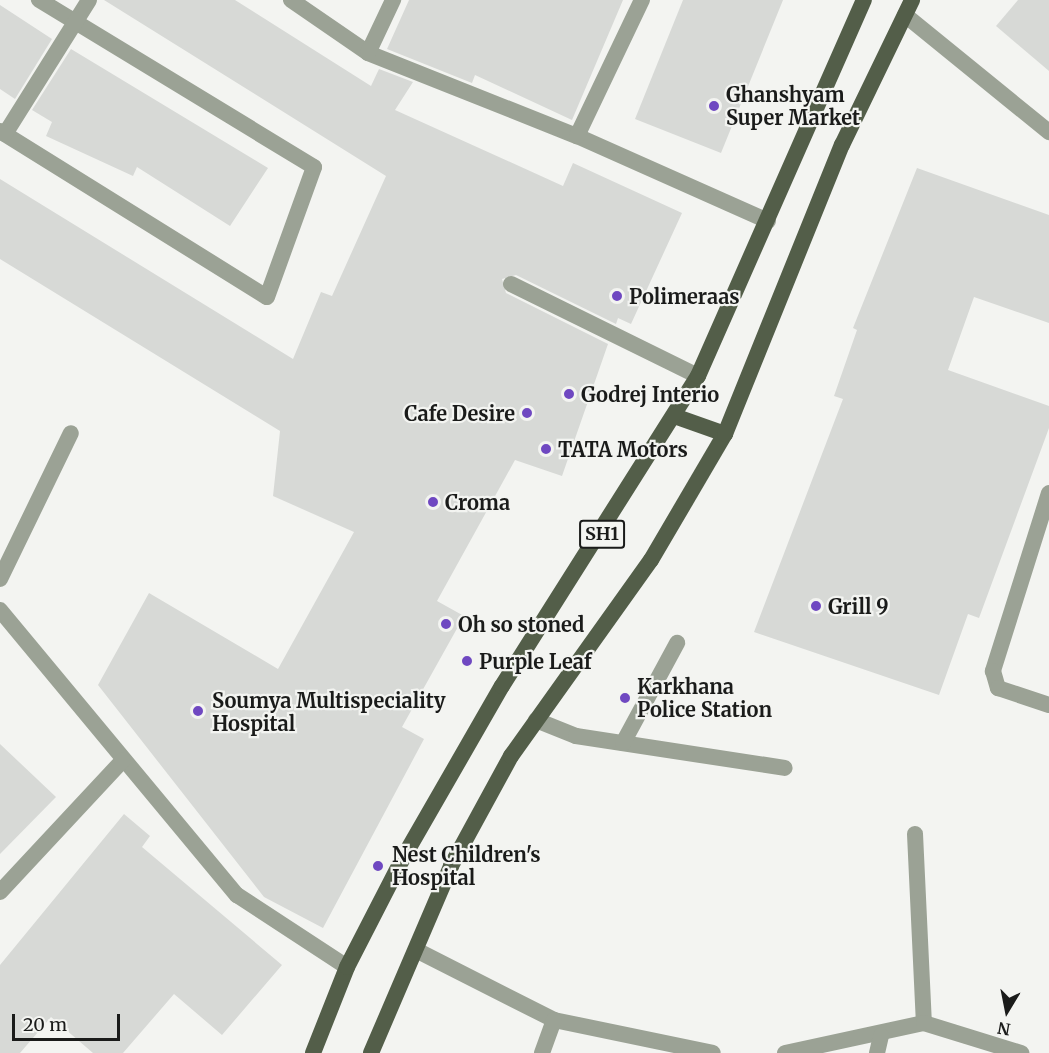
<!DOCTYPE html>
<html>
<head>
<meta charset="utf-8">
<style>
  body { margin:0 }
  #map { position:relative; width:1049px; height:1053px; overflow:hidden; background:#f3f4f1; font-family:Merriweather,serif }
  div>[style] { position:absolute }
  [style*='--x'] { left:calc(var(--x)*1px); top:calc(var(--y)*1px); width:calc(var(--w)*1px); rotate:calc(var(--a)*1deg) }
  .building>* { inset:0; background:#d7d9d6 }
  .service>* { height:16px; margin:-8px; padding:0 8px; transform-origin:8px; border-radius:8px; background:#9ba295 }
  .minor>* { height:16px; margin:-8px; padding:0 8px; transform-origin:8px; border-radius:8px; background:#9ba295 }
  .primary>* { height:16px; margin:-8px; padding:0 8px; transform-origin:8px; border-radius:8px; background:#535e49 }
  .dots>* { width:16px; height:16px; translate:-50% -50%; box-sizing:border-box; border:3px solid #f3f4f1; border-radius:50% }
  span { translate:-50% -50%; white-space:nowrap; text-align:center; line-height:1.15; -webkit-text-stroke:4.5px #f3f4f1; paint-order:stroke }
  .shield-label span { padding:2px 4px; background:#f3f4f1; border:2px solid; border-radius:4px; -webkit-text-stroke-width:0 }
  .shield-label { font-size:18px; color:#1a1b1a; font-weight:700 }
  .poi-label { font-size:20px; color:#1a1b1a; font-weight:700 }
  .left { translate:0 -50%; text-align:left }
  .right { translate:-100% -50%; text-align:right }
  .north { position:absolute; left:977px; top:981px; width:60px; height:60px; -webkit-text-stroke:4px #f3f4f1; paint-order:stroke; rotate:190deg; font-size:16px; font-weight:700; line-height:24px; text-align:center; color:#1a1b1a }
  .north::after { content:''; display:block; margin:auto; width:21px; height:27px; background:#1a1b1a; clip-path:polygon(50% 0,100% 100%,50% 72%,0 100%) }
  .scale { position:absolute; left:12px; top:1014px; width:108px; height:27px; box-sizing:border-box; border:3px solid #1a1b1a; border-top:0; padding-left:8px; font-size:18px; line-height:21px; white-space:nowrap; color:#1a1b1a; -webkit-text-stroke:4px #f3f4f1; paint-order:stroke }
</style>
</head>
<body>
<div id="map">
  <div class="building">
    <i style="clip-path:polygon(104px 0,235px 0,371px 86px,379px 69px,413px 82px,395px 110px,563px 186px,573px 163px,682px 213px,631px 324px,618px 318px,616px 324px,516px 275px,502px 279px,506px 293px,608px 344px,562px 476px,515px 460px,437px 601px,464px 616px,402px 727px,424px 739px,323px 928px,264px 897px,98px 685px,149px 593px,278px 669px,354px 532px,273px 496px,280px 431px,0 259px,0 179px,293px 359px,321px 292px,332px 296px,386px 176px)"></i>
    <i style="clip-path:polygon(409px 0,623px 0,572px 120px,475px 75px,472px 83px,387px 49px)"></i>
    <i style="clip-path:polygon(683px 0,783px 0,721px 153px,635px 119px)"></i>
    <i style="clip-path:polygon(1018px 0,1049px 0,1049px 71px,996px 26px)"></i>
    <i style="clip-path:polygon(0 5px,52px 39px,15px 99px,0 89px)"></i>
    <i style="clip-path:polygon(71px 49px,268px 168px,230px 226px,137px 167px,133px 176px,46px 136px,52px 122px,32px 110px)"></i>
    <i style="clip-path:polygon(917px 168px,1049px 215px,1049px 323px,974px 297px,948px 370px,1049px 406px,1049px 428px,979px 618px,968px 614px,939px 695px,754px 632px,843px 399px,834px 396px,857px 330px,853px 328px)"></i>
    <i style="clip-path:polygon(0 744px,56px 797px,0 854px)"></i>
    <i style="clip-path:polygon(124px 814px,150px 836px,142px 847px,282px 965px,222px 1035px,174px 994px,123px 1053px,93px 1053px,51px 1017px,20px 1053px,0 1053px,0 965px)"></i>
  </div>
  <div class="service">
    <i style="--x:0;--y:131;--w:314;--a:31.9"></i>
    <i style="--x:267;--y:297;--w:138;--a:-70.1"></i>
    <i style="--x:314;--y:167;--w:322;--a:-148.7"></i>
    <i style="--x:5;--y:134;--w:158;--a:-57.9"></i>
    <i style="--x:0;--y:579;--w:162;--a:-64.1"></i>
    <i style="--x:536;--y:720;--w:43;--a:21.8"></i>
    <i style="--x:576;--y:736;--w:211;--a:8.7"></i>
    <i style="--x:623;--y:743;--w:114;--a:-61.6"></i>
  </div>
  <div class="minor">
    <i style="--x:291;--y:0;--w:93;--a:34.5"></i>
    <i style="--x:368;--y:53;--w:225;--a:21.7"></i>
    <i style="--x:577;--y:136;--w:209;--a:24"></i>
    <i style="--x:905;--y:15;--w:186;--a:39.1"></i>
    <i style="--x:368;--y:53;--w:59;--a:-64.7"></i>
    <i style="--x:577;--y:136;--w:151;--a:-64.5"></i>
    <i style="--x:511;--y:284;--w:208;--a:26.2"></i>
    <i style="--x:1049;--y:493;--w:187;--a:107.5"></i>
    <i style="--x:993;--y:671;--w:18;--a:74"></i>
    <i style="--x:998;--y:688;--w:54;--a:18.4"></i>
    <i style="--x:0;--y:610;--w:371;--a:50.3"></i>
    <i style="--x:237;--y:895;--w:131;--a:33.2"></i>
    <i style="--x:915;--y:834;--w:189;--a:87.3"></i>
    <i style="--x:0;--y:892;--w:180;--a:-47"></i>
    <i style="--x:418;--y:951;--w:153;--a:26.9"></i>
    <i style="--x:554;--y:1020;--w:162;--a:11.7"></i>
    <i style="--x:542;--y:1053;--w:35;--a:-70"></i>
    <i style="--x:785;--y:1053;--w:142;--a:-12.2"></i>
    <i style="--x:924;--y:1023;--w:102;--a:17.2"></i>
    <i style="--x:877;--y:1053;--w:18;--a:-77"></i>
  </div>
  <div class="primary">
    <i style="--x:677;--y:417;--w:51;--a:19.5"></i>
    <i style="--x:313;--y:1053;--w:92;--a:-68.4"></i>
    <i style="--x:347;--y:967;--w:123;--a:-62.8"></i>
    <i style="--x:403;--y:858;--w:198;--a:-60.1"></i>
    <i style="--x:502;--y:686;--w:367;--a:-57.7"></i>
    <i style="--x:698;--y:376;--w:411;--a:-66.2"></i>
    <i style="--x:371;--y:1053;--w:203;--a:-66.8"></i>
    <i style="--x:451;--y:866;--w:125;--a:-61.4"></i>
    <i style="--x:511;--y:756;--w:241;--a:-54.5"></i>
    <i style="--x:651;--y:560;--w:146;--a:-59.6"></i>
    <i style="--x:725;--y:434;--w:312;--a:-68"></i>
    <i style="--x:842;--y:145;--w:161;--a:-64.2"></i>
  </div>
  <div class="dots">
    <i style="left:714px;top:106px;background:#6f48c1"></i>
    <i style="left:617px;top:296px;background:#6f48c1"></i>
    <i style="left:569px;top:394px;background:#6f48c1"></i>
    <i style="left:527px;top:413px;background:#6f48c1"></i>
    <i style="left:546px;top:449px;background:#6f48c1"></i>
    <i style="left:433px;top:502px;background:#6f48c1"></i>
    <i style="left:816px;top:606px;background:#6f48c1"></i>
    <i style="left:446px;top:624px;background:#6f48c1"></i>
    <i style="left:467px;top:661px;background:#6f48c1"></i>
    <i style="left:625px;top:698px;background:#6f48c1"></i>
    <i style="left:198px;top:711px;background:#6f48c1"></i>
    <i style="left:378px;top:866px;background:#6f48c1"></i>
  </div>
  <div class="shield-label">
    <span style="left:602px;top:534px">SH1</span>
  </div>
  <div class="poi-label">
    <span class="left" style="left:726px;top:106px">Ghanshyam<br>Super Market</span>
    <span class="left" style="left:629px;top:296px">Polimeraas</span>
    <span class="left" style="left:581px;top:394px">Godrej Interio</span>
    <span class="right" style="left:515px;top:413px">Cafe Desire</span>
    <span class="left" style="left:558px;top:449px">TATA Motors</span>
    <span class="left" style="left:445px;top:502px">Croma</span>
    <span class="left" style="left:828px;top:606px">Grill 9</span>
    <span class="left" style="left:458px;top:624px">Oh so stoned</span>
    <span class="left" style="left:479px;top:661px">Purple Leaf</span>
    <span class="left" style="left:637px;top:698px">Karkhana<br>Police Station</span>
    <span class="left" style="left:212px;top:712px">Soumya Multispeciality<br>Hospital</span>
    <span class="left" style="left:392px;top:866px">Nest Children's<br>Hospital</span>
  </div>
  <div class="north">N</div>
  <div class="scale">20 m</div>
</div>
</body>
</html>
